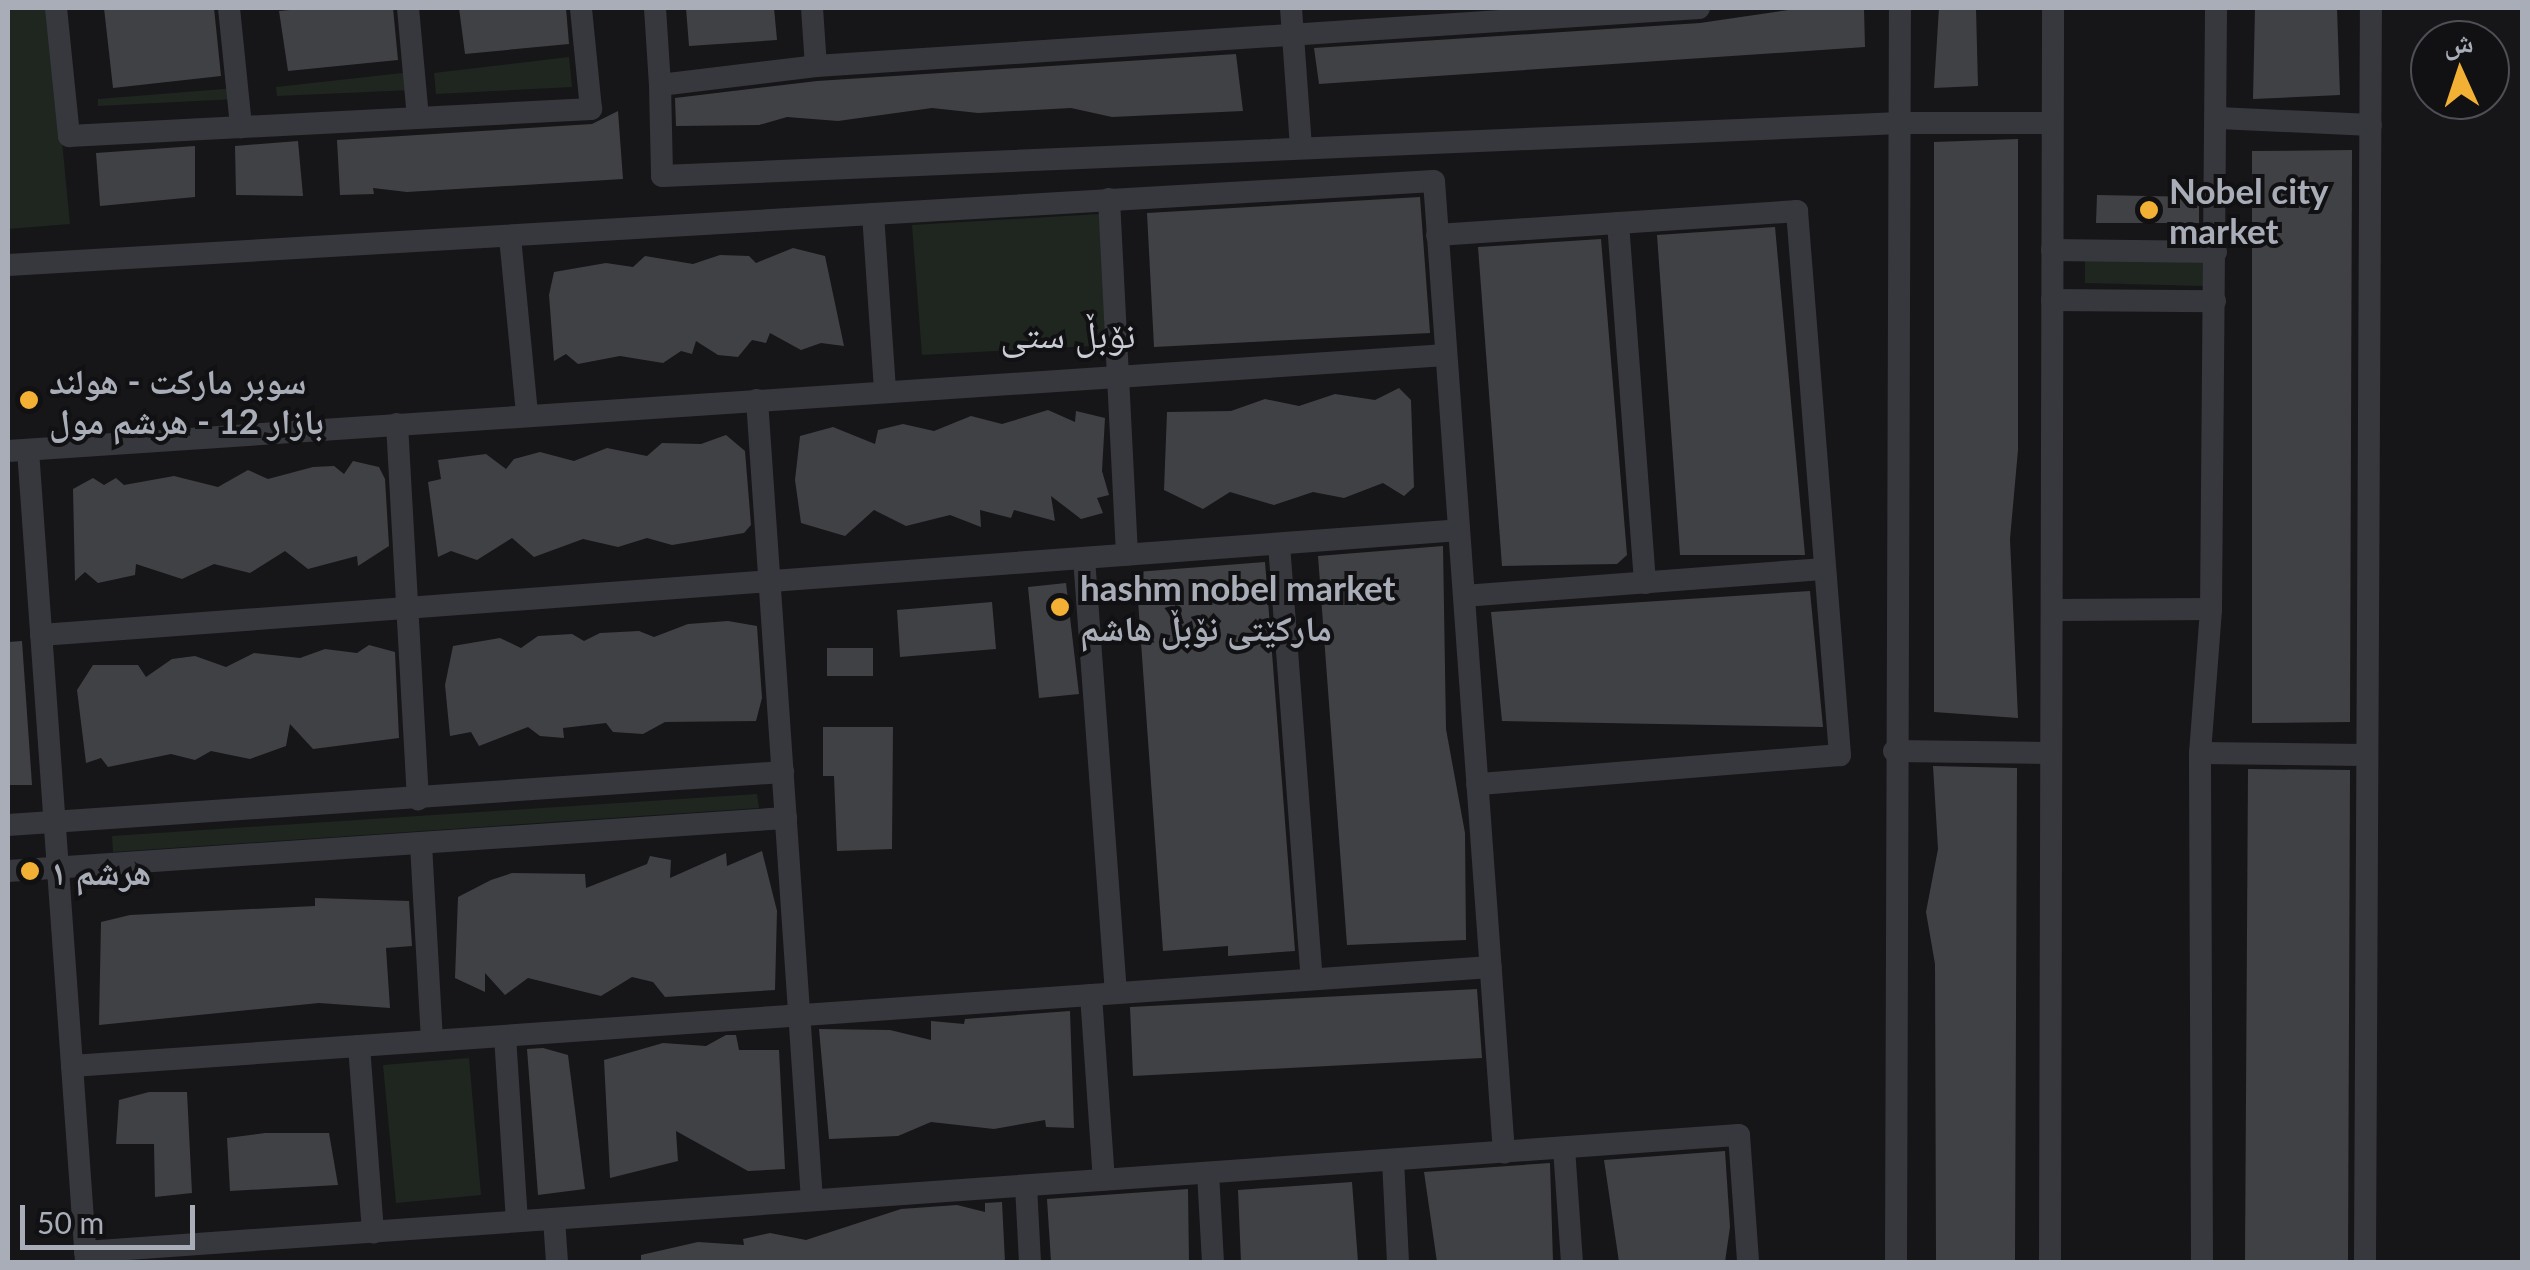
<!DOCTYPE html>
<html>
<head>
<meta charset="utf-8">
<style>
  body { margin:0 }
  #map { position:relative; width:2530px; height:1270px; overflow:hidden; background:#161618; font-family:Lato,"Noto Naskh Arabic",sans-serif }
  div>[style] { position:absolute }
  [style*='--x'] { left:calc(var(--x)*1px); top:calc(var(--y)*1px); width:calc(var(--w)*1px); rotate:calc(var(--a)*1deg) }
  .green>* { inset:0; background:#1e261f }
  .building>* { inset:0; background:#404145 }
  .minor>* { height:22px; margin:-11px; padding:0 11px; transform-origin:11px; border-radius:11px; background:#37383d }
  .dots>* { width:28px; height:28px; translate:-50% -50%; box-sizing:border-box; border:5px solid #111113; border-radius:50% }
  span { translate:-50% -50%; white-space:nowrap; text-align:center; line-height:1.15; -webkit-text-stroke:8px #111113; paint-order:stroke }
  .poi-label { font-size:35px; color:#a8adb8; font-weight:700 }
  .left { translate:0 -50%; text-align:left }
  .neighbourhood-label { font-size:38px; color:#c9ccd4 }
  .frame { position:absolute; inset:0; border:10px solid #a8adb8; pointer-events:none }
  .north { position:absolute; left:2410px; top:20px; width:100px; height:100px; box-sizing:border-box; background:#111113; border:2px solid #4d4f55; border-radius:50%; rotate:357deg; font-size:28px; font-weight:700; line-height:40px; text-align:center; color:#a8adb8 }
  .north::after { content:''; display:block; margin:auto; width:35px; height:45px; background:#f2b134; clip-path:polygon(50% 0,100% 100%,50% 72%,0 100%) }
  .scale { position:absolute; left:20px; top:1205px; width:175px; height:45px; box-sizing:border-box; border:5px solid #a8adb8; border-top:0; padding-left:12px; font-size:30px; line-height:35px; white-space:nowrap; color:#a8adb8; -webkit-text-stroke:8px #111113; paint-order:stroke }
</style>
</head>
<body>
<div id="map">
  <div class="green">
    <i style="clip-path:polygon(8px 8px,49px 8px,70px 224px,8px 229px)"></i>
    <i style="clip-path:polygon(569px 57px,572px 87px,436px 94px,434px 73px)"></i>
    <i style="clip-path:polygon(411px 72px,413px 90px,277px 96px,276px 87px)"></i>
    <i style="clip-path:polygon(236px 88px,236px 99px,98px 106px,98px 99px)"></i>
    <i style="clip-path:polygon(1099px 214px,1109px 345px,922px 355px,912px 225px)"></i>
    <i style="clip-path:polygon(2085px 260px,2206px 260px,2206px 286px,2085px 283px)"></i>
    <i style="clip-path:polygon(757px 794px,759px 808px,113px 852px,112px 836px)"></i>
    <i style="clip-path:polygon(469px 1058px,481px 1195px,396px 1203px,383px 1065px)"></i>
  </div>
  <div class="building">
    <i style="clip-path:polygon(104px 8px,214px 8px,221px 76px,113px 88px)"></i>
    <i style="clip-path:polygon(311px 8px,393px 8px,398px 60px,288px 71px,279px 11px)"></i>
    <i style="clip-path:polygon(459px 8px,566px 8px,569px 44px,465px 54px)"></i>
    <i style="clip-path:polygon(686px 8px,774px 8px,777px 40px,689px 46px)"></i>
    <i style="clip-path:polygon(1802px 8px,1864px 8px,1865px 47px,1319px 84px,1314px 48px,1700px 23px)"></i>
    <i style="clip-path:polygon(1939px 8px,1976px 8px,1978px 86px,1934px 88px)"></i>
    <i style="clip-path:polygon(2255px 8px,2337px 8px,2340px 95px,2253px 99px)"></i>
    <i style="clip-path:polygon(1236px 54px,1243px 111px,1112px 117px,1071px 108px,978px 113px,932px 108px,838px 121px,787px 117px,759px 125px,676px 126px,675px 98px,817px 81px)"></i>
    <i style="clip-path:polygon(618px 111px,623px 179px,407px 192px,373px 188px,374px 194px,340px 195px,337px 140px,592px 124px)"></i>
    <i style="clip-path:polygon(2018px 139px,2018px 450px,2010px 539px,2018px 718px,1934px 712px,1934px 142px)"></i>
    <i style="clip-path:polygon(298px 141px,303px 196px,236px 195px,235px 146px)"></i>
    <i style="clip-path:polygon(195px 146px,195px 197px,100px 206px,96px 153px)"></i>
    <i style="clip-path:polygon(2352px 150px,2350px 722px,2252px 723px,2252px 151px)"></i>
    <i style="clip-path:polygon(2097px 195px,2199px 197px,2199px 223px,2096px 223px)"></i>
    <i style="clip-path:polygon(1420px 197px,1430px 333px,1154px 347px,1147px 213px)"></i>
    <i style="clip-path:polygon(1775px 227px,1805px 555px,1680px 555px,1657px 235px)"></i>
    <i style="clip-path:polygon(1601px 239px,1627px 555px,1617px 564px,1502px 566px,1478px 247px)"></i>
    <i style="clip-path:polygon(793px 248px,825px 256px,844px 346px,821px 343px,801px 350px,770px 333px,766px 343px,752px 340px,738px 357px,718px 355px,696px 341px,692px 354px,681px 351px,663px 363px,620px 356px,578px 364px,566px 354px,554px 361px,549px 295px,554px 272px,606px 263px,633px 267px,645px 256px,693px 264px,720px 255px,749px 256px,756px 263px)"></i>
    <i style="clip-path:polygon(1399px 388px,1411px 400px,1414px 487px,1404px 496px,1383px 483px,1344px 498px,1313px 492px,1274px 505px,1230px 492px,1203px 509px,1164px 490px,1167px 412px,1231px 411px,1265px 399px,1299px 406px,1335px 394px,1375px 400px)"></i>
    <i style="clip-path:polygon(1048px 410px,1075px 422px,1076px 411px,1105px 418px,1102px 471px,1109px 495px,1097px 498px,1103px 513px,1081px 519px,1051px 496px,1055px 521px,1014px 510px,1011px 518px,980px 510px,981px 527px,950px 515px,906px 526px,874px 510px,845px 536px,801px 523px,795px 480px,800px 436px,833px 427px,875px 444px,878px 430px,903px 424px,934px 431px,971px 416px,1002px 424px)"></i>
    <i style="clip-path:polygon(726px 435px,745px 451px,751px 525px,744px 533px,672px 545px,647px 538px,618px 547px,583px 539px,534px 557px,512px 538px,477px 560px,451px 551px,438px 557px,428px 482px,441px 479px,438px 460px,486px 454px,506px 469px,514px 459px,540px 452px,574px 461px,607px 448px,647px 456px,662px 443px,701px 444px)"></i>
    <i style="clip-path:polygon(353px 461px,379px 467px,385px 479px,389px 546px,358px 566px,357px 556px,308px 569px,285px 551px,250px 573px,214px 564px,182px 579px,136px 564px,135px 575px,98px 583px,85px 572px,75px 581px,73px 489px,93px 478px,104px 485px,116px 478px,124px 485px,174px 476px,218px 487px,248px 470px,268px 479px,313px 467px,334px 466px,344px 474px)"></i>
    <i style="clip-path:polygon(1443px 546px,1446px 729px,1465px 833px,1466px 940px,1347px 945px,1318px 556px)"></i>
    <i style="clip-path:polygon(1265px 562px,1295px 951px,1228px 956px,1228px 946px,1163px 951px,1136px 572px)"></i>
    <i style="clip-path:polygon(1066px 583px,1079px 694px,1039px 698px,1028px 587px)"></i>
    <i style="clip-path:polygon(1810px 591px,1823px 727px,1502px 721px,1491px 612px)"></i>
    <i style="clip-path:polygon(992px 602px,996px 649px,900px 657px,897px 610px)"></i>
    <i style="clip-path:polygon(728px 621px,757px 626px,762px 698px,756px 721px,665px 722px,643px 734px,613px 732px,606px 723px,563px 728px,564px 738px,540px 736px,528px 727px,479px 746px,471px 732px,450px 736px,445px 685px,453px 646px,500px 638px,521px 648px,538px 636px,572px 634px,584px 641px,600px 633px,639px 631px,654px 637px,688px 624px)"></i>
    <i style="clip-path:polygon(22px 641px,32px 785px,8px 785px,8px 642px)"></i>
    <i style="clip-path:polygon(369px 645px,395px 652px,399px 738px,313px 749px,290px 724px,286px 746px,250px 759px,211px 751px,195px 760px,171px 754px,108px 767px,101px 758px,86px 763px,77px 690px,93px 665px,138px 665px,146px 677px,172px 659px,195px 656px,226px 667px,254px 653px,300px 658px,325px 649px,357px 653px)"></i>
    <i style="clip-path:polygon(827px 648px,873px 648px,873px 676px,827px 676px)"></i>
    <i style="clip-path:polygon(823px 727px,893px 727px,892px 849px,837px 851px,834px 776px,823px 776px)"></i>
    <i style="clip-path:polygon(1933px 766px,2017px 768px,2015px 1262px,1936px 1262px,1935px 964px,1926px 912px,1938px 849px)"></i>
    <i style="clip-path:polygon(2248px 769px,2350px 770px,2348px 1262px,2245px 1262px)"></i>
    <i style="clip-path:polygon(762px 851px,777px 911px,775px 990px,665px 997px,653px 982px,632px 977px,601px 996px,528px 978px,505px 995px,485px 973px,485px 992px,455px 978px,458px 897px,491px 880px,512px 873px,585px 874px,586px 888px,647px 864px,650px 856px,671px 860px,670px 878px,726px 853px,727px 866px)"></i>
    <i style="clip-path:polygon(315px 898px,409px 901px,412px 946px,386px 948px,390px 1008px,319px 1003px,99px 1025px,101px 922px,130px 915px,315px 906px)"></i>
    <i style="clip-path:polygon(1477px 989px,1482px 1058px,1133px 1076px,1130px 1007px)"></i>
    <i style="clip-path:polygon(1070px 1011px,1074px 1128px,1046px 1127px,1045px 1120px,994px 1129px,931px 1122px,898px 1136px,829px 1139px,819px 1029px,890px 1030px,931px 1040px,931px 1021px,964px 1024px,965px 1019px)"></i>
    <i style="clip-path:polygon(726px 1035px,736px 1035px,739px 1050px,779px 1050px,785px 1169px,748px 1171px,676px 1131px,678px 1161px,610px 1178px,604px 1060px,663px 1043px,706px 1046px)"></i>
    <i style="clip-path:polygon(543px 1048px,568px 1055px,585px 1189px,538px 1195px,527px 1049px)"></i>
    <i style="clip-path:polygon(149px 1092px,187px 1092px,192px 1193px,155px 1197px,154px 1144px,116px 1144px,119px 1100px)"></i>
    <i style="clip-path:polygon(265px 1133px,329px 1133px,338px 1185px,230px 1191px,227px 1138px)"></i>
    <i style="clip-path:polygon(1725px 1151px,1730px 1227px,1725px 1262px,1619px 1262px,1604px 1160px)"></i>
    <i style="clip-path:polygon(1550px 1163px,1553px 1262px,1437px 1262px,1424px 1172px)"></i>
    <i style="clip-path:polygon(1352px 1182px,1358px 1262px,1241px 1262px,1238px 1190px)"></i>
    <i style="clip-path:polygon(1188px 1189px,1189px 1262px,1051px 1262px,1047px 1199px)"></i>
    <i style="clip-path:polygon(1002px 1202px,1005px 1262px,641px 1262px,641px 1255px,698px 1242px,744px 1245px,743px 1239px,770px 1233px,806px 1240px,901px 1209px,957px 1205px,985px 1212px,985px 1203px)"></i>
  </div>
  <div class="minor">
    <i style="--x:56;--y:8;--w:129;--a:84.2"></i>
    <i style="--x:69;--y:136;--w:523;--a:-2.96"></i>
    <i style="--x:591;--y:109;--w:101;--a:-95.7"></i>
    <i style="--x:229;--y:8;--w:120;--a:84.2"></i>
    <i style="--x:408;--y:8;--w:110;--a:84.8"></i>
    <i style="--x:655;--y:8;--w:77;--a:86.3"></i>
    <i style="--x:660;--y:85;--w:157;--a:-6.9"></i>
    <i style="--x:812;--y:8;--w:58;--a:86.1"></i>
    <i style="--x:816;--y:66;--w:885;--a:-3.76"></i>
    <i style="--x:1291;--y:8;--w:138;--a:85.9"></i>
    <i style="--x:660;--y:85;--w:91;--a:88.7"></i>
    <i style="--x:662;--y:176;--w:1239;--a:-2.45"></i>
    <i style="--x:1900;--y:123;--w:150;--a:0"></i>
    <i style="--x:2218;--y:118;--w:153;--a:2.6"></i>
    <i style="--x:1109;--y:199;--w:356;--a:87.1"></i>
    <i style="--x:873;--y:214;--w:178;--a:86.1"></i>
    <i style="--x:1618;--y:223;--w:361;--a:85.7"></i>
    <i style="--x:1437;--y:235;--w:361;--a:-3.8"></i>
    <i style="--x:1797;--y:211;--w:546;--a:85.48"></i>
    <i style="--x:1840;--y:755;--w:364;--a:175.4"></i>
    <i style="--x:510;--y:237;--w:179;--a:84.5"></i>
    <i style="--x:2052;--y:250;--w:164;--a:0.7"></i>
    <i style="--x:8;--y:265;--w:1428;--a:-3.37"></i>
    <i style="--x:1434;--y:181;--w:974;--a:85.88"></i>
    <i style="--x:2052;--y:300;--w:163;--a:0.4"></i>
    <i style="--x:757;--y:400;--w:802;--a:86.07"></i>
    <i style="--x:397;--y:424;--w:376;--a:86.8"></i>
    <i style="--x:28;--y:450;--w:814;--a:85.91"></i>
    <i style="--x:8;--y:451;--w:1441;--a:-3.82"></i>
    <i style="--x:1279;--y:544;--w:436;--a:85.7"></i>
    <i style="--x:1084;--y:558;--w:436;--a:85.8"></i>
    <i style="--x:1464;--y:596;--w:362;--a:-4.3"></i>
    <i style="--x:2055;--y:610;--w:156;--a:-0.4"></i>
    <i style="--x:41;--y:635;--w:1422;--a:-4.23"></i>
    <i style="--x:1894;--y:751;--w:155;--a:0.7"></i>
    <i style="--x:2200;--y:753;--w:164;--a:0.7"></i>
    <i style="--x:8;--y:825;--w:777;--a:-3.91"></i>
    <i style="--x:421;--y:844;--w:197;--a:86.8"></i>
    <i style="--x:8;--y:871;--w:780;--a:-3.9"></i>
    <i style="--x:1091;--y:995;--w:185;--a:86"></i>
    <i style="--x:505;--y:1036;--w:185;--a:86.3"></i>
    <i style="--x:359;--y:1046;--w:187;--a:85.7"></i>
    <i style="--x:72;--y:1066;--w:1422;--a:-3.99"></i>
    <i style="--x:1564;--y:1148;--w:114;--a:86"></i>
    <i style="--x:1393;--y:1160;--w:102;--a:87.2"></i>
    <i style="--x:1208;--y:1173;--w:89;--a:86.8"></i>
    <i style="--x:1026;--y:1186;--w:76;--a:87"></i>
    <i style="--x:554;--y:1219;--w:43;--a:86"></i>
    <i style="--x:85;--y:1252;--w:1658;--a:-4.05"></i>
    <i style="--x:1739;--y:1135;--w:127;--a:85.9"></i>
    <i style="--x:1896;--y:1262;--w:1254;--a:-89.82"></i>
    <i style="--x:2050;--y:1262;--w:1254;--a:-89.86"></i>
    <i style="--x:2202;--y:1262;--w:509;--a:-90.23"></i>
    <i style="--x:2200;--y:753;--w:144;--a:-85.6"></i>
    <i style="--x:2211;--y:609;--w:601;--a:-89.52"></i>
    <i style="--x:2365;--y:1262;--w:1254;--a:-89.73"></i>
  </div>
  <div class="dots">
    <i style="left:2149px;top:210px;background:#f2b134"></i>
    <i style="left:29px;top:400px;background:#f2b134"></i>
    <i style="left:1060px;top:607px;background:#f2b134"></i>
    <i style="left:30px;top:871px;background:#f2b134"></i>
  </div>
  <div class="poi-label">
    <span class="left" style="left:2169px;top:210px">Nobel city<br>market</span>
    <span class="left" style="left:49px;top:400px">سوبر ماركت - هولند<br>بازار 12 - هرشم مول</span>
    <span class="left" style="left:1080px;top:607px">hashm nobel market<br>مارکێتی نۆبڵ هاشم</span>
    <span class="left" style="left:50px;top:871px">هرشم ١</span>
  </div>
  <div class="neighbourhood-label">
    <span style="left:1068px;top:334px">نۆبڵ ستی</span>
  </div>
  <div class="frame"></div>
  <div class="north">ش</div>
  <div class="scale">50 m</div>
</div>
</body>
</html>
